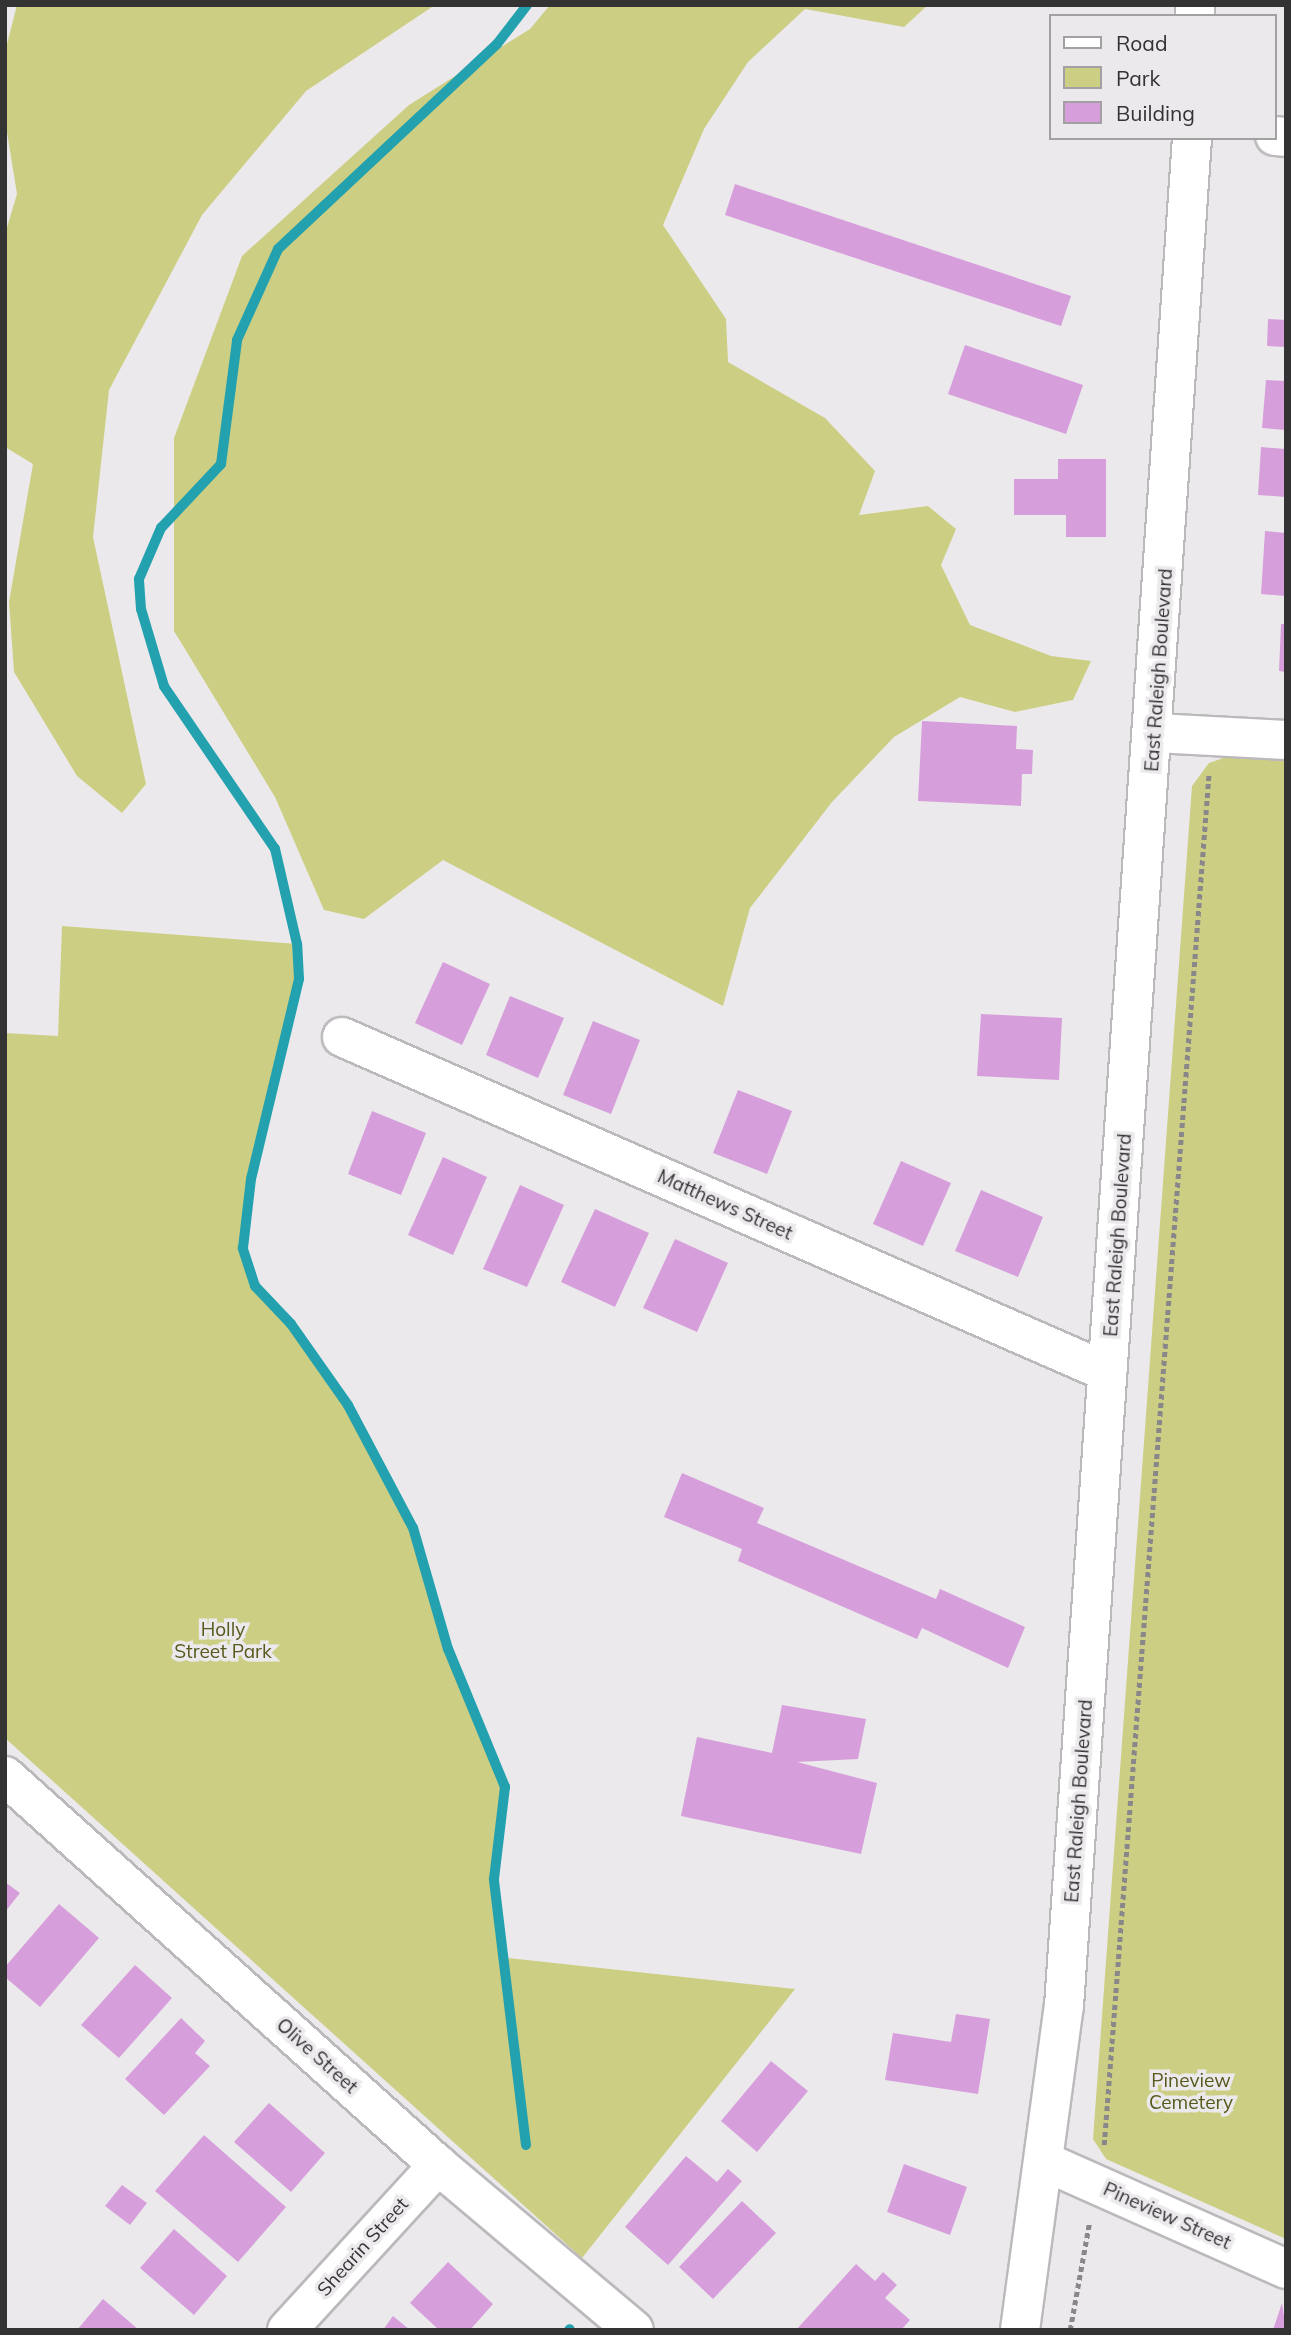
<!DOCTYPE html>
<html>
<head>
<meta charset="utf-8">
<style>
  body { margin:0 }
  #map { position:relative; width:1291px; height:2335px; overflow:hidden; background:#ece9ec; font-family:Mulish,sans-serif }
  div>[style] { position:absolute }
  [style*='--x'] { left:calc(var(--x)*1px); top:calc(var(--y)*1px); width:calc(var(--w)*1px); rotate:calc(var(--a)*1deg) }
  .green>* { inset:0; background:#cccf83 }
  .stream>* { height:10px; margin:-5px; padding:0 5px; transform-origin:5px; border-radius:5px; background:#23a1ae }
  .building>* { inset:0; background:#d69fdc }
  .path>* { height:4.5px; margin-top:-2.25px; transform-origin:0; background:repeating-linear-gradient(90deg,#898789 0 5px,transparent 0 8.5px) }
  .roads { filter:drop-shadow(2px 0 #bcb9bc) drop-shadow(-2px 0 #bcb9bc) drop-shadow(0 2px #bcb9bc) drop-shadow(0 -2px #bcb9bc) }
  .minor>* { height:38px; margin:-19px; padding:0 19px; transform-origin:19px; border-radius:19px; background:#fff }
  .major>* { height:38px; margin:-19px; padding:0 19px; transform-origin:19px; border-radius:19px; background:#fff }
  span { translate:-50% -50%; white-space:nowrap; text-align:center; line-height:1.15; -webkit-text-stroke:7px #ece9ec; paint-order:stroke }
  .street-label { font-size:19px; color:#343334 }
  .park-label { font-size:19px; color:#56581c }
  .frame { position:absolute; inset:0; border:7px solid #343334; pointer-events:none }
  .legend { position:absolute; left:1049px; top:14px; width:228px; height:126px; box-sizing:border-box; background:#ece9ec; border:2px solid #a2a0a2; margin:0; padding:9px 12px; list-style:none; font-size:21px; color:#343334 }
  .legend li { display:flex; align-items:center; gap:14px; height:35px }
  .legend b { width:35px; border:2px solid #a2a0a2 }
</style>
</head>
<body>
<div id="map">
  <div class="green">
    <i style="clip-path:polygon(17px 5px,435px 5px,306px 91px,202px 215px,109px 390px,93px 537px,146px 784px,122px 813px,77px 776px,14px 672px,9px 602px,33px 464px,5px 447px,5px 234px,17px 194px,5px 120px,5px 52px)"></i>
    <i style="clip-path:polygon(550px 5px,928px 5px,904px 27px,805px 9px,748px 62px,704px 129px,663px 225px,726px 319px,728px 362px,825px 418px,875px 471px,859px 515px,928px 506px,956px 529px,941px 565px,970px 625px,1051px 656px,1091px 661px,1073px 700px,1015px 712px,960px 697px,894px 737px,832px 802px,750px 908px,723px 1006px,443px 860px,364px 919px,324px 910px,275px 797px,174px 631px,174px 438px,242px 256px,409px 105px,530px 29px)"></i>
    <i style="clip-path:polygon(1226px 757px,1286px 760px,1286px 2239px,1106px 2159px,1093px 2139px,1192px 786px,1209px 763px)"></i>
    <i style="clip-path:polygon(62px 926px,297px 944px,299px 979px,251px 1179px,243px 1248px,255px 1286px,291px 1324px,348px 1405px,426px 1561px,448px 1649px,505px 1787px,494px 1879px,507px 1958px,795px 1989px,582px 2258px,5px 1738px,5px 1033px,58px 1036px)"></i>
  </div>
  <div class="stream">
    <i style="--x:526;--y:2145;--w:268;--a:-96.9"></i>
    <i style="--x:494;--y:1879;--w:93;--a:-83.2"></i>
    <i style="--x:505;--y:1787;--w:149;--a:-112.4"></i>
    <i style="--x:448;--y:1649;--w:126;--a:-106.1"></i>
    <i style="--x:413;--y:1528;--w:139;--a:-117.9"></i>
    <i style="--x:348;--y:1405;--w:99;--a:-125.1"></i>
    <i style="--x:291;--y:1324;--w:52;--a:-133.5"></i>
    <i style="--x:255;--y:1286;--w:40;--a:-108"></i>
    <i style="--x:243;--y:1248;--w:69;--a:-83.4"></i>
    <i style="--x:251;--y:1179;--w:206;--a:-76.5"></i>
    <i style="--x:299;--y:979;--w:35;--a:-93"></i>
    <i style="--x:297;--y:944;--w:98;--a:-103"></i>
    <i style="--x:275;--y:849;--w:197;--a:-124.3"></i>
    <i style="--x:164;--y:686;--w:80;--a:-106.6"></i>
    <i style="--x:141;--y:609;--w:30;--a:-94"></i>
    <i style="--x:139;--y:579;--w:56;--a:-66.7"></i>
    <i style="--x:161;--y:528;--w:88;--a:-46.8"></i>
    <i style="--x:221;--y:464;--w:125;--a:-82.6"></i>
    <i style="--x:237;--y:340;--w:100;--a:-65.7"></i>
    <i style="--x:278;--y:249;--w:300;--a:-43.1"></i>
    <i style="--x:497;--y:44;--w:49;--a:-52.4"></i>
    <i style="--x:569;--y:2330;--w:1;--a:-45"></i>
  </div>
  <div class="building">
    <i style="clip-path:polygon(735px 184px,1071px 296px,1061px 326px,725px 215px)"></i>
    <i style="clip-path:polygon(1268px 319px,1286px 320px,1286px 347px,1267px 346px)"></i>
    <i style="clip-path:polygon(965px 345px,1083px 385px,1066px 434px,948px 394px)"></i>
    <i style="clip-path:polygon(1266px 380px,1286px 381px,1286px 430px,1262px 428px)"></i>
    <i style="clip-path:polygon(1261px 447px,1286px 449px,1286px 497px,1258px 495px)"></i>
    <i style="clip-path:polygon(1058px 459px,1106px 459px,1106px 537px,1066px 537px,1066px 515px,1014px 515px,1014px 479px,1058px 479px)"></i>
    <i style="clip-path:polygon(1265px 531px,1286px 533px,1286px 596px,1261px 594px)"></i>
    <i style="clip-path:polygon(1281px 624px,1286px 624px,1286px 672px,1279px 671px)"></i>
    <i style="clip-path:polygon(922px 721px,1017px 726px,1016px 749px,1033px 750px,1032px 774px,1022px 774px,1021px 806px,918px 801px)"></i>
    <i style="clip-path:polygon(443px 962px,490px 984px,462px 1045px,415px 1023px)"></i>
    <i style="clip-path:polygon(510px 996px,564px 1018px,538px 1078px,486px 1055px)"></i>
    <i style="clip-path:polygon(981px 1014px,1062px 1018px,1059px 1080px,977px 1076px)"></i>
    <i style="clip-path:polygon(593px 1021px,640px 1040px,611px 1114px,563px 1095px)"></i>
    <i style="clip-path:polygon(738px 1090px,792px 1111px,767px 1174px,713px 1153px)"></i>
    <i style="clip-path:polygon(372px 1111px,426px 1133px,401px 1195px,348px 1174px)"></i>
    <i style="clip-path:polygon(443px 1157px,487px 1177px,453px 1255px,408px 1235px)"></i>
    <i style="clip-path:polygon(901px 1161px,951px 1183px,923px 1246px,873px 1224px)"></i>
    <i style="clip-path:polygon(520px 1185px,564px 1205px,527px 1287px,483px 1269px)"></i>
    <i style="clip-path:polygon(981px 1190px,1043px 1217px,1018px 1277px,955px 1251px)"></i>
    <i style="clip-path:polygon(595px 1209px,649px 1233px,615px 1307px,561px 1282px)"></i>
    <i style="clip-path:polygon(675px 1239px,728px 1263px,697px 1332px,643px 1308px)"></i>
    <i style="clip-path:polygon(682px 1473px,764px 1508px,757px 1523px,936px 1599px,940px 1589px,1025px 1627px,1008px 1668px,922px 1628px,917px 1639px,738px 1561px,742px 1549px,664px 1517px)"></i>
    <i style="clip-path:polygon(782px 1705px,866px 1719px,858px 1759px,797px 1762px,877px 1783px,861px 1854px,681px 1816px,697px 1737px,772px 1753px)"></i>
    <i style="clip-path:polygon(5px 1882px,20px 1893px,5px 1912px)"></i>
    <i style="clip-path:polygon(59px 1904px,99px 1938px,40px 2007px,5px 1977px,5px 1967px)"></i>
    <i style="clip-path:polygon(135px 1965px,172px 1998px,119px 2058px,81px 2025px)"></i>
    <i style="clip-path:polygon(956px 2014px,990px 2019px,978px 2094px,885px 2080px,893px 2033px,951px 2042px)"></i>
    <i style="clip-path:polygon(181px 2018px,205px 2041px,195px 2053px,210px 2066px,164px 2115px,125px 2079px)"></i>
    <i style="clip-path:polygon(771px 2061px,808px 2091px,757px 2152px,721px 2121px)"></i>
    <i style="clip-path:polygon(269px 2103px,325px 2153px,291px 2192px,234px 2142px)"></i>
    <i style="clip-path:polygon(204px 2135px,286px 2207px,238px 2262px,155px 2191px)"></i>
    <i style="clip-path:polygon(686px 2156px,717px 2182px,728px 2169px,742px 2181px,668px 2265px,625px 2227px)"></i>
    <i style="clip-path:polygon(904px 2164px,967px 2187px,950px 2235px,887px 2212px)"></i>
    <i style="clip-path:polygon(122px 2185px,147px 2203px,130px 2225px,105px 2206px)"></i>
    <i style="clip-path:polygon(742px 2201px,776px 2233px,713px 2299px,679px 2267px)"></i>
    <i style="clip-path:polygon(174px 2229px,227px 2276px,194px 2315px,140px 2268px)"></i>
    <i style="clip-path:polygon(448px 2262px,493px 2304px,470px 2330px,439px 2330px,410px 2303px)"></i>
    <i style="clip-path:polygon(856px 2264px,875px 2281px,883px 2272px,897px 2285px,885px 2298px,910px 2320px,901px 2330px,796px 2330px)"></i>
    <i style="clip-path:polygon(103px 2299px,139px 2330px,77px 2330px)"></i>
    <i style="clip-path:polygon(1282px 2303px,1286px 2330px,1273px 2330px)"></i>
    <i style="clip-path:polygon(393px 2316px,410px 2330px,383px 2330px)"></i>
  </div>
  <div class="path">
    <i style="--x:1104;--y:2145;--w:1377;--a:-85.63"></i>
    <i style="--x:1070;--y:2330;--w:108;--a:-79.8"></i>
  </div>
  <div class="roads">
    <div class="minor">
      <i style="--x:1275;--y:136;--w:11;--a:5"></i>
      <i style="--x:1156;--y:733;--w:130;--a:3.1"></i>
      <i style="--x:342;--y:1037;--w:835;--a:23.65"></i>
      <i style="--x:5;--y:1776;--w:582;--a:41.94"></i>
      <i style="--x:438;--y:2165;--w:256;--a:40.1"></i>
      <i style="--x:1048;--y:2163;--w:261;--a:24"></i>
      <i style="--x:287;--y:2330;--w:224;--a:-47.5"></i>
    </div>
    <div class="major">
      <i style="--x:1195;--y:16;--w:11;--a:-90"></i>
      <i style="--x:1020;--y:2330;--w:327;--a:-82.3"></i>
      <i style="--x:1064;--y:2006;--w:1872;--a:-86.08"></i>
    </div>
  </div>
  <div class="street-label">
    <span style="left:1159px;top:670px;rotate:-86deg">East Raleigh Boulevard</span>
    <span style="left:725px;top:1205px;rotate:24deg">Matthews Street</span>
    <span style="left:1118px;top:1235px;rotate:-86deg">East Raleigh Boulevard</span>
    <span style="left:1079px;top:1801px;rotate:-86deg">East Raleigh Boulevard</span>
    <span style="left:317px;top:2056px;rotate:42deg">Olive Street</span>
    <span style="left:1167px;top:2216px;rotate:24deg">Pineview Street</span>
    <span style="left:363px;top:2247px;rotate:-48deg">Shearin Street</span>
  </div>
  <div class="park-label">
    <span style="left:223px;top:1641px">Holly<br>Street Park</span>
    <span style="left:1191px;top:2092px">Pineview<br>Cemetery</span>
  </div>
  <div class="frame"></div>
  <ul class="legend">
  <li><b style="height:9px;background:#fff"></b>Road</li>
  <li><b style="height:19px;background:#cccf83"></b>Park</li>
  <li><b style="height:19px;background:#d69fdc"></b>Building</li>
  </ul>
</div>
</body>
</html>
